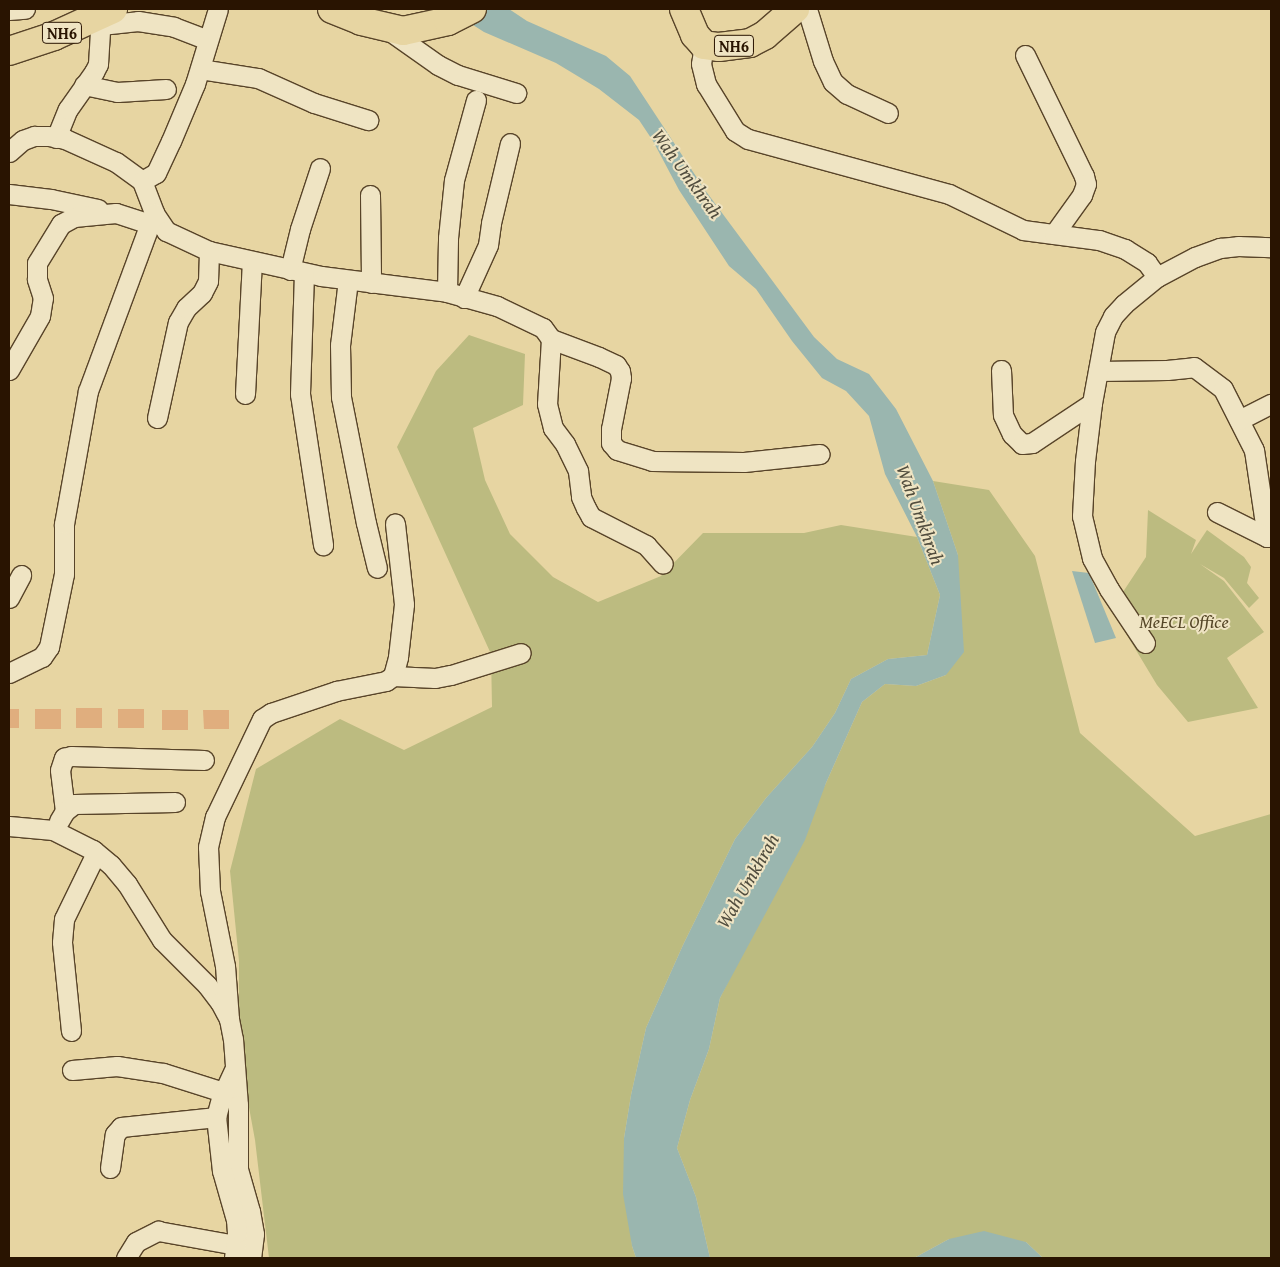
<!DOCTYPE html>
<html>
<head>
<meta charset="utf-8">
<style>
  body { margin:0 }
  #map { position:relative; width:1280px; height:1267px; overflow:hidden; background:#e7d5a2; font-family:"Gentium Book Plus",serif }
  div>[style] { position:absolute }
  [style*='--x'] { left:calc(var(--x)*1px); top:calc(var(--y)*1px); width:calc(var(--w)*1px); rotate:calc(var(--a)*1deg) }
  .green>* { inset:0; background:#bcbb80 }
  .water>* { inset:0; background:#9ab6af }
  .building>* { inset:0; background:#e0ae7e }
  .roads { filter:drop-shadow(1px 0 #584429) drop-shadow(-1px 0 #584429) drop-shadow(0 1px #584429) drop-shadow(0 -1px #584429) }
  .minor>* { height:19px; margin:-9.5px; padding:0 9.5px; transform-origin:9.5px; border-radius:9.5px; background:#efe4c3 }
  .highway>* { height:28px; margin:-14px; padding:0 14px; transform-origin:14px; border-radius:14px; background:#e7d5a2 }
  span { translate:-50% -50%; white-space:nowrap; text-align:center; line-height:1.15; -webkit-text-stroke:4px #efe4c3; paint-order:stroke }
  .shield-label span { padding:1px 4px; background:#efe4c3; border:1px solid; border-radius:4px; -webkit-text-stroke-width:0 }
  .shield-label { font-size:16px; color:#291401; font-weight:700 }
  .park-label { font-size:18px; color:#554627; font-style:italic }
  .water-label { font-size:19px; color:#514d3e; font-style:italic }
  .frame { position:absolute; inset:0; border:10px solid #291401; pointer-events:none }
</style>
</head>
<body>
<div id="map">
  <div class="green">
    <i style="clip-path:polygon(469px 335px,525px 354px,523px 405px,473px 428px,485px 480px,510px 534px,553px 577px,598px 602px,661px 576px,703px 533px,804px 533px,841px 525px,917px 537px,940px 595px,927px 655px,888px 659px,851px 679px,835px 713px,812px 747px,766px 798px,735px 839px,683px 945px,646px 1028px,631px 1095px,624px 1138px,632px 1246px,636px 1258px,269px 1258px,255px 1140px,239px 1053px,239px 961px,230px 871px,256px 769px,340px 719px,404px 750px,492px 707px,491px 654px,397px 447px,436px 371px)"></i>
    <i style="clip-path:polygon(933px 481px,989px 490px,1035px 556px,1080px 733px,1195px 836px,1271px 814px,1271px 1258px,1043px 1258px,1026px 1242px,949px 1239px,914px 1258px,710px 1258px,696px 1197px,677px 1148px,690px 1100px,709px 1049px,720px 998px,826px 783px,862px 702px,885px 684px,916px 686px,946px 675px,958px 555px)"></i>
    <i style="clip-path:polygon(1148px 510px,1196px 540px,1191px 554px,1207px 530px,1244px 557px,1251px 567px,1247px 583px,1259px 598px,1249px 608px,1224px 578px,1200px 564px,1224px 581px,1264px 632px,1227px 658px,1258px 708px,1188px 722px,1157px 685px,1113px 612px,1121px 595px,1146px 557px)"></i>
  </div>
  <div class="water">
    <i style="clip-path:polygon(448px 9px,509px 9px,527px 21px,606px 56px,630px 76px,705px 190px,814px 337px,837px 359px,869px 374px,896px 409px,933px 481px,958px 555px,964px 652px,946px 675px,916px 686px,885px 684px,862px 702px,826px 783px,805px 840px,720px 998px,709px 1049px,690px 1100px,677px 1148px,696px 1197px,710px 1258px,636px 1258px,632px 1246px,623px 1194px,624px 1138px,631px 1095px,646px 1028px,683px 945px,735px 839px,766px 798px,812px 747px,835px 713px,851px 679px,888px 659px,927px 655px,940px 595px,917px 537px,885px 474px,869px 416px,846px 391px,822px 378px,792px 341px,756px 289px,729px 266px,679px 190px,653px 141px,639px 120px,599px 89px,556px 63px,484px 32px)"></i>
    <i style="clip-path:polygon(1072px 571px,1089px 573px,1116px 638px,1095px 643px)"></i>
    <i style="clip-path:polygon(984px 1231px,1026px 1242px,1043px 1258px,914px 1258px,949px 1239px)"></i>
  </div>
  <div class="building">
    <i style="clip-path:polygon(76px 708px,102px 708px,102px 728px,76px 728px)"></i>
    <i style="clip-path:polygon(9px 709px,19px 709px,19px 728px,9px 728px)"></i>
    <i style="clip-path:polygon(35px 709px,61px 709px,61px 729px,35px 729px)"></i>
    <i style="clip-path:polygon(118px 709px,144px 709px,144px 728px,118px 728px)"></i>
    <i style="clip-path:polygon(162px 710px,188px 710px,188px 730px,162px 730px)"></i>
    <i style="clip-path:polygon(203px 710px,229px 710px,229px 729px,204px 729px)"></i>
  </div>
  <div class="roads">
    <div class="minor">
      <i style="--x:807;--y:9;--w:54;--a:72.9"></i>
      <i style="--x:823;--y:61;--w:23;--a:65"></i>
      <i style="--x:833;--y:82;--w:18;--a:41"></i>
      <i style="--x:847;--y:94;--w:45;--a:24.9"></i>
      <i style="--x:9;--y:10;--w:16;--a:-4"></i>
      <i style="--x:101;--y:25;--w:37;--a:-6"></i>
      <i style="--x:138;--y:21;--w:36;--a:9"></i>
      <i style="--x:174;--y:27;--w:36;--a:21"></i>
      <i style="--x:387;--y:29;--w:62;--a:35.2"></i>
      <i style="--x:438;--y:65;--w:22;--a:27"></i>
      <i style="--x:458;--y:75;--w:61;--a:17.2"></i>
      <i style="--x:704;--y:45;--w:19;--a:99"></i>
      <i style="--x:701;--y:64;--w:21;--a:76"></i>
      <i style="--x:706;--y:84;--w:55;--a:58.3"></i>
      <i style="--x:735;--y:131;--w:15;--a:32"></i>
      <i style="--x:748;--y:139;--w:208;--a:15.3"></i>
      <i style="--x:949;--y:194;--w:82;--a:25.9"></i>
      <i style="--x:1023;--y:230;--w:77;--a:7.5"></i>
      <i style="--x:1099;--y:240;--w:28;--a:19"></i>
      <i style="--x:1125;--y:249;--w:26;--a:32"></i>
      <i style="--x:1147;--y:263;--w:17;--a:54"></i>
      <i style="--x:1025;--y:55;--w:135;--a:64"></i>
      <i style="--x:1084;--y:176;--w:8;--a:76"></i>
      <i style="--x:1086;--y:184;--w:12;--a:110"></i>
      <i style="--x:1082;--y:195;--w:48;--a:125.7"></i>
      <i style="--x:200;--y:69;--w:59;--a:8.8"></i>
      <i style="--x:258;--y:78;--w:61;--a:24.1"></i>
      <i style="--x:314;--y:103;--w:57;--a:17.5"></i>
      <i style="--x:84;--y:85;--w:34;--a:12"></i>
      <i style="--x:117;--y:92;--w:49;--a:-3.5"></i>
      <i style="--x:56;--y:138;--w:31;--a:-68"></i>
      <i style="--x:68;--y:109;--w:45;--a:-54.9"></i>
      <i style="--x:94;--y:72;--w:9;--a:-63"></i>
      <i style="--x:98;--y:64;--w:49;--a:-86.5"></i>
      <i style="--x:9;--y:152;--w:18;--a:-41"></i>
      <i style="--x:23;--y:140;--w:12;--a:-20"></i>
      <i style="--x:34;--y:136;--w:14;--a:0"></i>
      <i style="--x:48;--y:136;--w:17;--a:10"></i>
      <i style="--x:65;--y:139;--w:56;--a:24.3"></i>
      <i style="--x:116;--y:162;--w:32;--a:36"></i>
      <i style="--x:142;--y:181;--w:34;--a:69"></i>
      <i style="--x:154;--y:213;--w:22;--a:56"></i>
      <i style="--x:166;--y:231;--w:47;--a:24.9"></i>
      <i style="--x:209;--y:251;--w:115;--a:12.6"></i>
      <i style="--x:321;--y:276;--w:127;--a:7.2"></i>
      <i style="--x:447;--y:292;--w:52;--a:15.6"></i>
      <i style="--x:497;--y:306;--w:51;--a:25.6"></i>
      <i style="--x:543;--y:328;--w:14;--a:54"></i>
      <i style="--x:551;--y:339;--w:65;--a:93.5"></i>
      <i style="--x:547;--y:404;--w:25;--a:76"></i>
      <i style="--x:553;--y:428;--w:20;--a:53"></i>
      <i style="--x:565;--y:444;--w:30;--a:64"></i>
      <i style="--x:578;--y:471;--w:26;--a:83"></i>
      <i style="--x:581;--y:497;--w:12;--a:66"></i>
      <i style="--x:586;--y:508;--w:10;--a:61"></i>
      <i style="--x:591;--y:517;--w:62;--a:27"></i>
      <i style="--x:646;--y:545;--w:25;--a:48"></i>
      <i style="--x:142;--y:181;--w:16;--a:-30"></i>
      <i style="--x:156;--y:173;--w:35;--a:-65"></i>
      <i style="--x:171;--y:141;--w:62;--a:-67.2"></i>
      <i style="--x:195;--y:84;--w:78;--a:-73"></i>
      <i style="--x:9;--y:194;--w:42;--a:6.8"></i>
      <i style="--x:51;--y:199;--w:48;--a:12"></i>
      <i style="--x:370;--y:195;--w:88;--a:89.3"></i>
      <i style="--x:290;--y:270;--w:42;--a:-76.3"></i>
      <i style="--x:300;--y:229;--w:64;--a:-71.8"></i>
      <i style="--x:304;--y:273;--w:121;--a:91.9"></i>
      <i style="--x:300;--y:394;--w:153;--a:81.3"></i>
      <i style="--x:348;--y:280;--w:65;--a:97"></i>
      <i style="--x:340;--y:345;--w:52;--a:88.9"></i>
      <i style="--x:341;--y:397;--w:128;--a:78.8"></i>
      <i style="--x:366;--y:523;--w:46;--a:76.3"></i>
      <i style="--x:447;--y:292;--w:54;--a:-88.9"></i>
      <i style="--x:448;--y:238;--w:58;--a:-84.1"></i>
      <i style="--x:454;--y:180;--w:83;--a:-74.6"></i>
      <i style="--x:464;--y:298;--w:58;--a:-65.6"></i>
      <i style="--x:488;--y:245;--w:22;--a:-82"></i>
      <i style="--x:491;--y:223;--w:82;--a:-76.6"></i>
      <i style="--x:551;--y:339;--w:51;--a:20.6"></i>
      <i style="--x:599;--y:357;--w:19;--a:25"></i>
      <i style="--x:616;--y:365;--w:7;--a:56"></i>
      <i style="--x:620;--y:371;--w:7;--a:82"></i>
      <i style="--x:621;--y:378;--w:52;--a:101.1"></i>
      <i style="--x:611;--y:429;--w:14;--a:90"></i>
      <i style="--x:611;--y:443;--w:9;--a:49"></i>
      <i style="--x:617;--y:450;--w:37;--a:17"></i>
      <i style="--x:652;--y:461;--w:92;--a:0.6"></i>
      <i style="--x:744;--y:462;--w:76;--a:-6"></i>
      <i style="--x:9;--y:370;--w:62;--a:-60.1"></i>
      <i style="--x:40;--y:316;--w:18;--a:-81"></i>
      <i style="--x:43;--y:298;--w:20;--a:-108"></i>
      <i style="--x:37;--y:279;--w:16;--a:-90"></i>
      <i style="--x:37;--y:263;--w:46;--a:-58.4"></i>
      <i style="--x:61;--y:224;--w:15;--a:-28"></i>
      <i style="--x:74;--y:217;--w:42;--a:-5.4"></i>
      <i style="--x:116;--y:213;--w:36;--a:18"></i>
      <i style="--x:1001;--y:370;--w:45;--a:87.5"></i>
      <i style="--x:1003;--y:415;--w:21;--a:65"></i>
      <i style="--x:1012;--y:434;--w:14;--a:45"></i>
      <i style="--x:1022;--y:444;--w:10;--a:-6"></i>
      <i style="--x:1032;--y:443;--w:72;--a:-33.7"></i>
      <i style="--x:1098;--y:371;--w:69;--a:-0.8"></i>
      <i style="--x:1167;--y:370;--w:27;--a:-6"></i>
      <i style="--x:1194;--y:367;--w:36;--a:37"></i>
      <i style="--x:1223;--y:389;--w:68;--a:63.1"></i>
      <i style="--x:1254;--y:450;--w:88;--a:81.5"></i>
      <i style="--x:1267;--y:537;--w:56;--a:-153.4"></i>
      <i style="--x:245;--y:394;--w:132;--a:-87"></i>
      <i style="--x:157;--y:418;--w:98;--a:-77.7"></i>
      <i style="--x:178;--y:322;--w:16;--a:-60"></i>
      <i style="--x:186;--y:308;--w:22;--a:-43"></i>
      <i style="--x:202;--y:293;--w:13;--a:-63"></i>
      <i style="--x:208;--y:281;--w:30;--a:-88"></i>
      <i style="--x:1239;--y:420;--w:36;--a:-27"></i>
      <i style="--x:9;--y:598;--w:26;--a:-62"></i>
      <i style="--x:1145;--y:643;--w:65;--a:-123.7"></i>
      <i style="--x:1109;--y:589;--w:35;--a:-119"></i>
      <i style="--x:1092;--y:558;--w:43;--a:-103.4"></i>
      <i style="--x:1082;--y:516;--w:55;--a:-86.9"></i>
      <i style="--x:1085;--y:461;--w:58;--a:-83.1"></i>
      <i style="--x:1092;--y:403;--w:72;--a:-79.6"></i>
      <i style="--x:1105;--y:332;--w:18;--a:-63"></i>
      <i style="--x:1113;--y:316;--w:16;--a:-47"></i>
      <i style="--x:1124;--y:304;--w:43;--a:-39.3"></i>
      <i style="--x:1157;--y:277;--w:43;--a:-27.8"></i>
      <i style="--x:1195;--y:257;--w:27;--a:-20"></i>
      <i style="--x:1220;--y:248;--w:18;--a:-6"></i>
      <i style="--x:1238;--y:246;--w:33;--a:2"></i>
      <i style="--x:9;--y:673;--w:37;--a:-26"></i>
      <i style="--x:42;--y:657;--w:12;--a:-55"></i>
      <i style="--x:49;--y:647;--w:75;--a:-78.4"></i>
      <i style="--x:64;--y:574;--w:50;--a:-90"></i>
      <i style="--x:64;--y:524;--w:135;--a:-79.8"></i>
      <i style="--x:88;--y:391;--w:190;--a:-69.7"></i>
      <i style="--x:393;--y:676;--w:42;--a:2.7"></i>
      <i style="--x:435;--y:678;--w:16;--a:-11"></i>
      <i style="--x:451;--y:675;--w:73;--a:-17.4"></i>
      <i style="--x:65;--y:811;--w:41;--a:-97"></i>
      <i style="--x:60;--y:770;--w:13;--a:-72"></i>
      <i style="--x:64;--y:758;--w:7;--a:-16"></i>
      <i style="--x:71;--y:756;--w:133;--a:1.7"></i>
      <i style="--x:59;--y:821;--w:12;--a:-59"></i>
      <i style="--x:65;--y:811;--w:11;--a:-38"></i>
      <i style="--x:74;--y:804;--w:101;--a:-1.1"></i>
      <i style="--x:9;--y:826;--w:44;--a:5.2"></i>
      <i style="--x:53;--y:830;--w:45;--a:26.6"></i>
      <i style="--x:93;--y:850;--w:23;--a:40"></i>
      <i style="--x:111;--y:865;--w:25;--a:50"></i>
      <i style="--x:127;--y:884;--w:66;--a:58"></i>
      <i style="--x:162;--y:940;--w:64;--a:45"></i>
      <i style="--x:207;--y:985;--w:21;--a:53"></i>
      <i style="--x:220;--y:1002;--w:19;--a:62"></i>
      <i style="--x:229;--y:1019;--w:20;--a:79"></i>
      <i style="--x:233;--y:1039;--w:66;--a:85.7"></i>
      <i style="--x:238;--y:1105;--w:64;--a:90"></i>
      <i style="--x:238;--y:1169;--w:44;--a:74.1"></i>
      <i style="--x:250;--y:1211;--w:23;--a:80"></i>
      <i style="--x:254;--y:1234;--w:24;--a:97"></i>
      <i style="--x:229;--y:1019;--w:53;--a:-94.3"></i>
      <i style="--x:225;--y:966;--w:76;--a:-101.3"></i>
      <i style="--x:210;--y:891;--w:44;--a:-92.6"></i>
      <i style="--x:208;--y:847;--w:31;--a:-77"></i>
      <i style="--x:215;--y:817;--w:109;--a:-64.4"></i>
      <i style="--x:262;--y:719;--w:11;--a:-34"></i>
      <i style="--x:271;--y:713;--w:69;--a:-18.7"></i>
      <i style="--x:336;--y:691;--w:51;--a:-11.3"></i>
      <i style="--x:386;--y:681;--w:9;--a:-36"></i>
      <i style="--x:393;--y:676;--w:20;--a:-75"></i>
      <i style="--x:398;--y:657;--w:53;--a:-83.5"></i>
      <i style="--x:404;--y:604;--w:81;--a:-96.4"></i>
      <i style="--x:71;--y:1031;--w:89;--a:-95.8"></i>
      <i style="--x:62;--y:942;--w:23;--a:-85"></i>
      <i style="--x:64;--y:919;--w:73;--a:-64.1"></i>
      <i style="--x:72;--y:1070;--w:45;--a:-5.1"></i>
      <i style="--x:117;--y:1066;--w:47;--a:8.7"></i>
      <i style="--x:163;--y:1073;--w:63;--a:17.6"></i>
      <i style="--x:110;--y:1168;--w:34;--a:-82"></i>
      <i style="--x:115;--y:1134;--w:9;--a:-49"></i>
      <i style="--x:121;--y:1127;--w:96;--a:-6"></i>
      <i style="--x:126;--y:1258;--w:19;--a:-58"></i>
      <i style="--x:136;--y:1242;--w:25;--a:-27"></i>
      <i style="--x:158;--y:1231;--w:79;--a:10.2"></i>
      <i style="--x:234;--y:1258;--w:25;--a:-83"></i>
      <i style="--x:237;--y:1233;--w:13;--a:-94"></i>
      <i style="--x:236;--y:1220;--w:51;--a:-105.9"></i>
      <i style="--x:222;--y:1171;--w:54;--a:-96.3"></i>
      <i style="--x:216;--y:1117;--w:20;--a:-75"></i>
      <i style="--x:221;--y:1098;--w:33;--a:-65"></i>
    </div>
    <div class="highway">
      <i style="--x:332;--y:9;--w:31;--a:22"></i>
      <i style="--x:361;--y:21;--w:43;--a:13.4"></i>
      <i style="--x:403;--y:31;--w:46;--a:-12.5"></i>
      <i style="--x:448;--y:21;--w:27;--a:-27"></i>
      <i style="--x:684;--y:9;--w:28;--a:67"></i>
      <i style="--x:695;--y:35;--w:13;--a:48"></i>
      <i style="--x:704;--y:45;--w:15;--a:8"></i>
      <i style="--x:719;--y:47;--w:31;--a:-7"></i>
      <i style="--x:750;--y:43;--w:17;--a:-28"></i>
      <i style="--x:765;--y:35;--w:40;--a:-41"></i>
      <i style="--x:9;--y:51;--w:47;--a:-18.4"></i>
      <i style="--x:54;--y:36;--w:65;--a:-24.6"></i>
    </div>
  </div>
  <div class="shield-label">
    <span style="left:62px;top:33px">NH6</span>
    <span style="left:734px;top:46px">NH6</span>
  </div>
  <div class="park-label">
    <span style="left:1184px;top:622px">MeECL Office</span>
  </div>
  <div class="water-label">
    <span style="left:687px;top:174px;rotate:54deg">Wah Umkhrah</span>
    <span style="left:920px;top:515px;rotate:70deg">Wah Umkhrah</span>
    <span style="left:748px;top:881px;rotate:-60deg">Wah Umkhrah</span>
  </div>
  <div class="frame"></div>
</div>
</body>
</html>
